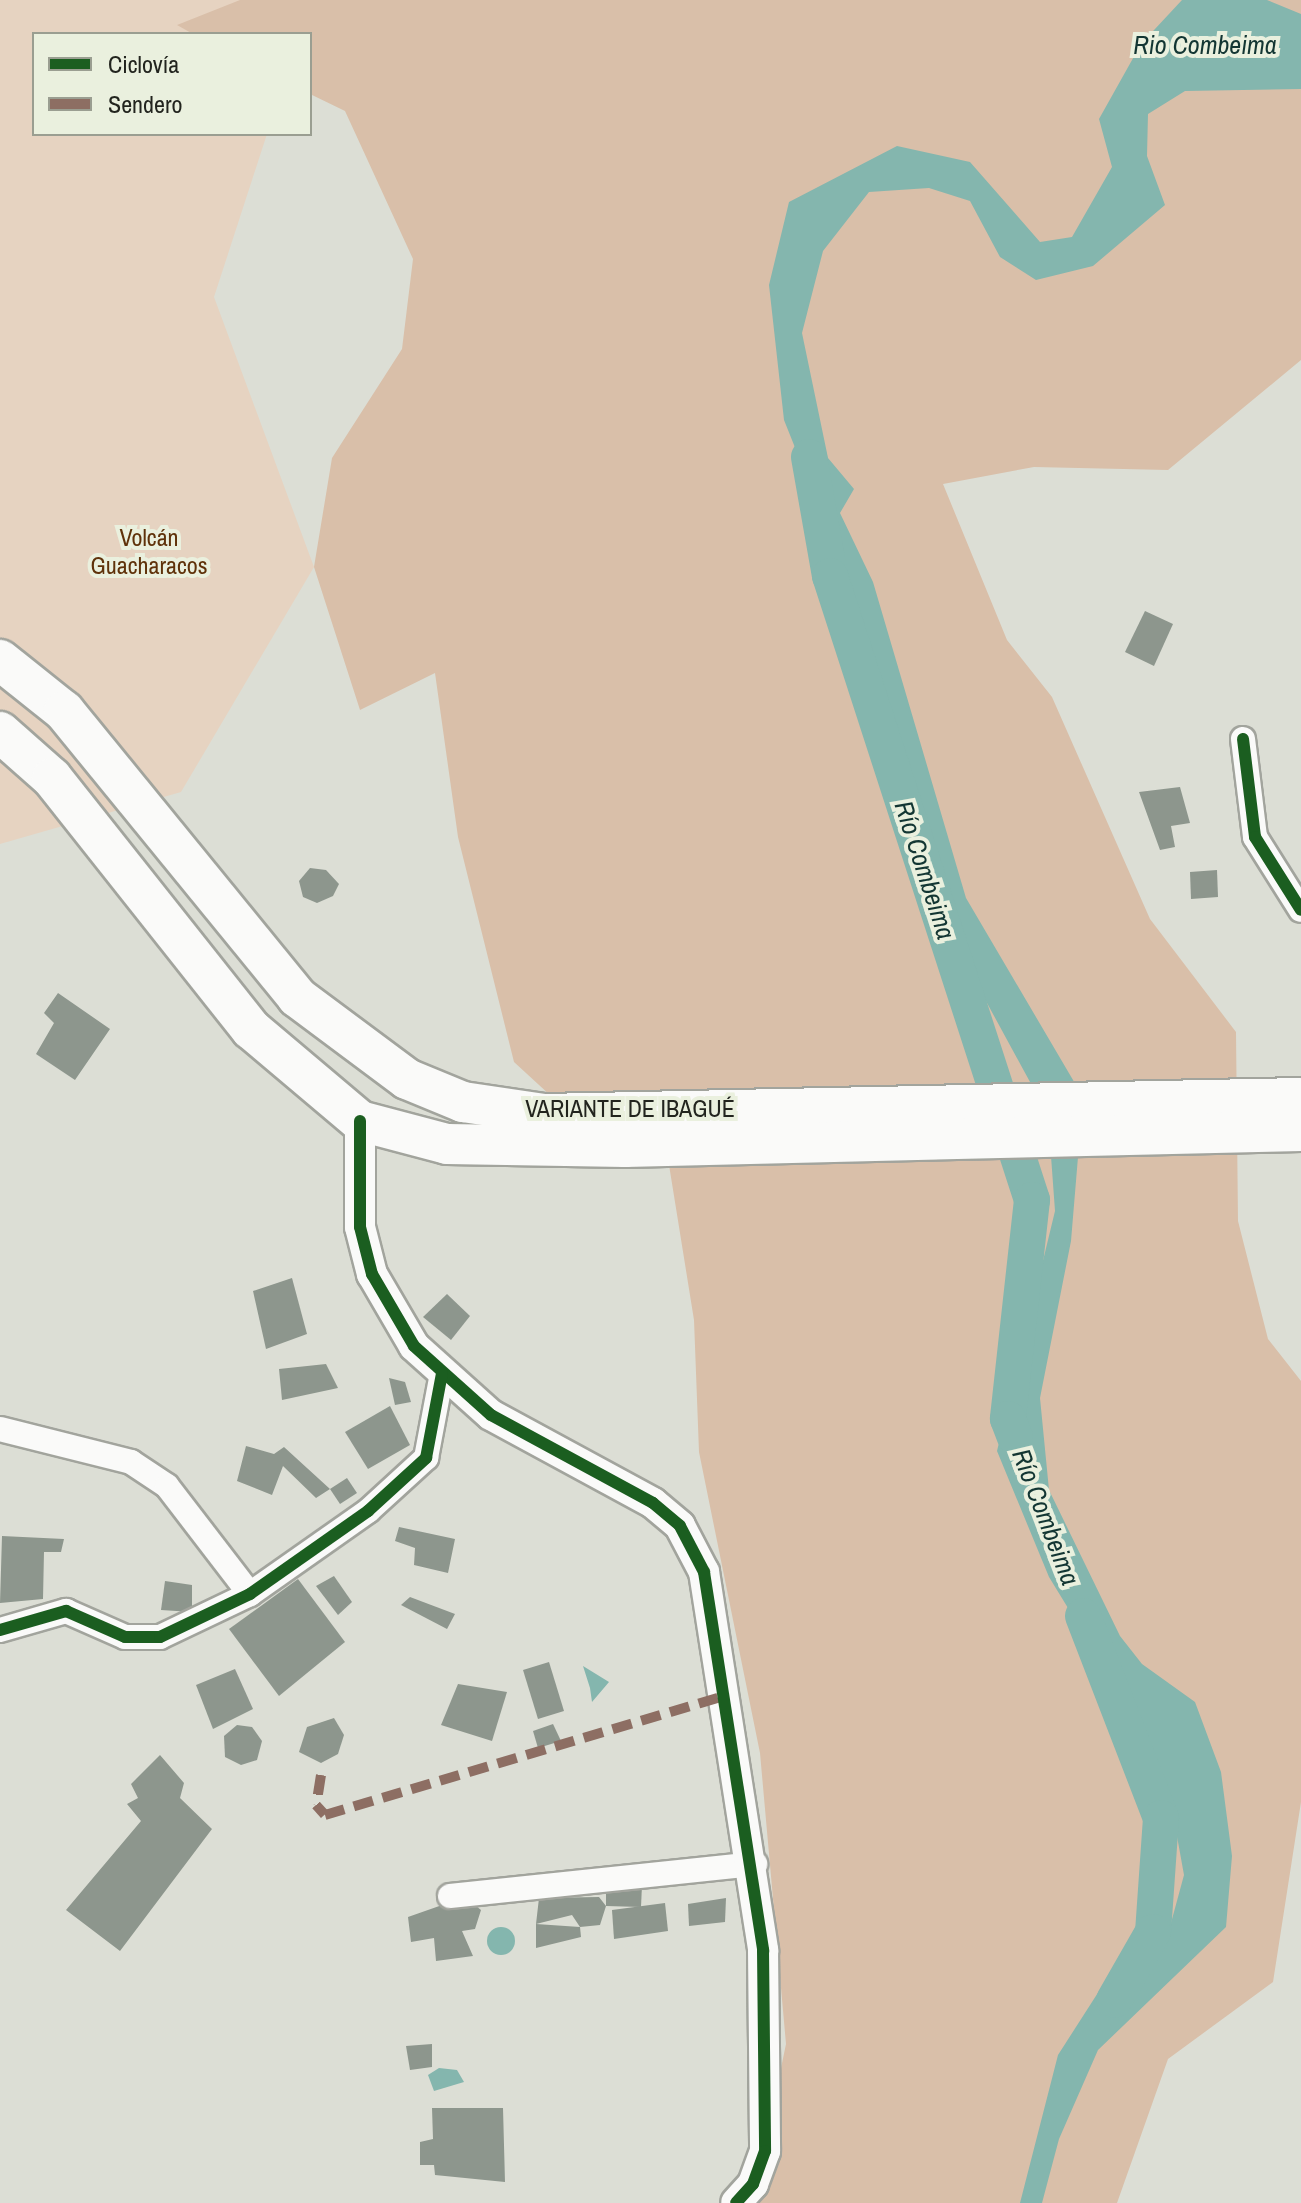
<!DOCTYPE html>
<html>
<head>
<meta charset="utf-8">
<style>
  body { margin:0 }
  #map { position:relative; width:1301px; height:2203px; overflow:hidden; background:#dcded5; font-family:"Archivo Narrow",sans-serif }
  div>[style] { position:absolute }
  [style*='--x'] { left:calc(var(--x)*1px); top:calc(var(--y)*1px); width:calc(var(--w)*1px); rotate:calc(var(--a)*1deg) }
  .green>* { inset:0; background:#e6d3c1 }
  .forest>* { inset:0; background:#d9bfa9 }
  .water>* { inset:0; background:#84b6ae }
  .round { border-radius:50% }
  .river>* { height:36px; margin:-18px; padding:0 18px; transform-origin:18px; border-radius:18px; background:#84b6ae }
  .building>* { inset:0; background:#8d968d }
  .roads { filter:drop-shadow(2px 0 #a2a49d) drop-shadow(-2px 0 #a2a49d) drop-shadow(0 2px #a2a49d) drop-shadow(0 -2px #a2a49d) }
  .minor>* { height:24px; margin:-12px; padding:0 12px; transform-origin:12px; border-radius:12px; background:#fafaf9 }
  .tertiary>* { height:30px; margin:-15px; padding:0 15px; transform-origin:15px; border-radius:15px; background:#fafaf9 }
  .trunk>* { height:40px; margin:-20px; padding:0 20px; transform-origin:20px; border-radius:20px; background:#fafaf9 }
  .quiet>* { height:10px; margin-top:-5px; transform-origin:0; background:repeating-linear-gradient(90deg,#8d6e63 0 20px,transparent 0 30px) }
  .cycleway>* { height:12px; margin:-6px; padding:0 6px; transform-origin:6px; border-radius:6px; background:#1b5e20 }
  span { translate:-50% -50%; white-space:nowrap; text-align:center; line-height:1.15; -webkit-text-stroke:8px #eaf0de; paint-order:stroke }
  .park-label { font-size:24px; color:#5f320a }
  .street-label { font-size:24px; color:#22241e }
  .water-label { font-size:26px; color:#133633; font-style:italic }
  .legend { position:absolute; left:32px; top:32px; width:280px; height:104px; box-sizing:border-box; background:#eaf0de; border:2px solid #9a9e91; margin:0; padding:10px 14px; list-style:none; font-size:24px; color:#22241e }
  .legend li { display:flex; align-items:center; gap:16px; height:40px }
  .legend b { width:40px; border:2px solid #9a9e91 }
</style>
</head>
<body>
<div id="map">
  <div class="green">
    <i style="clip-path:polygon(0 0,312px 0,300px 34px,34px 34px,34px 134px,267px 134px,214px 297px,314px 567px,181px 792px,0 844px)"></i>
  </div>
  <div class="forest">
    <i style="clip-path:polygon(240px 0,1301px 0,1301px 360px,1168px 470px,1034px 467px,943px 484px,1007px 640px,1052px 697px,1150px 919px,1236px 1032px,1238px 1221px,1268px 1339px,1301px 1381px,1301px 1802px,1273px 1982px,1168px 2059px,1117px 2203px,753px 2203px,786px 2044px,760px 1753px,699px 1452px,694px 1320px,665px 1140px,588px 1130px,514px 1062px,458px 837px,435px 673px,360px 710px,314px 567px,332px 458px,402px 349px,413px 259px,345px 111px,310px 94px,310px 34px,193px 34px,177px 25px)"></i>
  </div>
  <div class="water">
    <i style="clip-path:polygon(1182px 0,1267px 0,1301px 14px,1301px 89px,1185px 91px,1148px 114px,1147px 156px,1165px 205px,1093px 266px,1036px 280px,1000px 257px,970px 201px,929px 188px,869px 192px,823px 251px,802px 333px,828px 458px,854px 489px,840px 513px,873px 582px,966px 898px,1083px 1097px,1071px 1241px,1040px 1398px,1049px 1490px,1120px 1636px,1142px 1664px,1195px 1702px,1221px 1772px,1232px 1856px,1226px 1927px,1098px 2050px,1059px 2139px,1042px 2203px,1020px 2203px,1058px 2055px,1101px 1988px,1168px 1934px,1184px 1875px,1169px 1792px,1128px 1706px,1049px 1577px,997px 1451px,1055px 1211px,1048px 1115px,981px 992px,838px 555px,784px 420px,769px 285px,789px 202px,897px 146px,970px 162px,1040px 242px,1072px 237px,1112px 167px,1099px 119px,1141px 44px)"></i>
    <i style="clip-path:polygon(583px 1666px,609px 1682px,592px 1702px,590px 1688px)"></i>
    <i class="round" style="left:487px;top:1927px;width:28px;height:28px"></i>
    <i style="clip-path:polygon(439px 2068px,457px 2070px,464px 2082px,434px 2091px,428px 2075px)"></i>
  </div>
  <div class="river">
    <i style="--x:809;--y:457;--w:121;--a:80"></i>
    <i style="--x:830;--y:576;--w:656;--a:72.06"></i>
    <i style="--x:1032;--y:1200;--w:220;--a:96.3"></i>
    <i style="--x:1008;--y:1419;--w:19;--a:69"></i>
    <i style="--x:1083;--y:1616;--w:217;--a:68.9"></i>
    <i style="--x:1161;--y:1818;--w:114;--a:94"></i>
    <i style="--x:1153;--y:1932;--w:78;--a:119.8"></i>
  </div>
  <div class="building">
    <i style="clip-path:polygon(1145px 611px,1173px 624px,1154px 666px,1125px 652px)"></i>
    <i style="clip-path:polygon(1180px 787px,1190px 823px,1171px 826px,1175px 847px,1160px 850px,1139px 792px)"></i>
    <i style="clip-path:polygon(310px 868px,326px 870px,339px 884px,333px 896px,317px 903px,303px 897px,299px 881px)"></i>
    <i style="clip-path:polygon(1217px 870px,1218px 897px,1191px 899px,1190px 872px)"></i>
    <i style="clip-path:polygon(58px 993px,110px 1029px,75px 1080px,36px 1054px,54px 1023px,44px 1013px)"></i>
    <i style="clip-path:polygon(292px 1278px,307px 1334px,266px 1349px,253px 1291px)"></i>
    <i style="clip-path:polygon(447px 1294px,470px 1316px,451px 1340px,423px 1317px)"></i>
    <i style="clip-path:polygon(326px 1364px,338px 1388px,282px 1400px,279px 1369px)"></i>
    <i style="clip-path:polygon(389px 1378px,405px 1382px,411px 1402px,395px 1405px)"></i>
    <i style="clip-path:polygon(390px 1406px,410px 1445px,368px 1469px,345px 1432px)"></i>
    <i style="clip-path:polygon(246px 1446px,274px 1454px,284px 1447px,330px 1489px,316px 1498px,283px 1466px,272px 1495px,237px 1481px)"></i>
    <i style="clip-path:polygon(347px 1478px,357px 1493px,340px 1504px,330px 1489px)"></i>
    <i style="clip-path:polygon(399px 1527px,455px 1539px,448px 1573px,414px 1565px,415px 1548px,395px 1541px)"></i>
    <i style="clip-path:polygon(2px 1536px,64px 1539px,61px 1552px,44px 1552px,43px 1599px,0 1603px)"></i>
    <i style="clip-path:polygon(334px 1576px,352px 1602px,338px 1615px,316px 1586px)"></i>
    <i style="clip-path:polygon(298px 1579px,345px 1642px,279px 1696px,229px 1629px)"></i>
    <i style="clip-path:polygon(165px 1581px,192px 1585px,192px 1612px,161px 1610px)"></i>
    <i style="clip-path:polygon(410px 1597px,455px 1614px,447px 1629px,401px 1605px)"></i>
    <i style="clip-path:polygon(549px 1662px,564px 1711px,538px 1719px,523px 1670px)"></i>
    <i style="clip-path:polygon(235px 1669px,253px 1709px,213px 1729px,196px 1685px)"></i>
    <i style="clip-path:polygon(458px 1684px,507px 1692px,492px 1741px,441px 1725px)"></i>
    <i style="clip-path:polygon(334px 1718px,344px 1735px,338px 1754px,321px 1763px,299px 1752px,307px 1727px)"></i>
    <i style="clip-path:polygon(553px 1724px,561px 1741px,538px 1748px,533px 1731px)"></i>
    <i style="clip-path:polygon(237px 1725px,252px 1727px,262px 1741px,257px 1760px,241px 1765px,225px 1757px,224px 1736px)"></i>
    <i style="clip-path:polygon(160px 1755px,184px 1783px,180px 1798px,212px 1829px,120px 1951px,66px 1910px,141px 1821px,127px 1804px,138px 1798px,131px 1784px)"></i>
    <i style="clip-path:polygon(606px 1885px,642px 1885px,641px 1907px,606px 1906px)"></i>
    <i style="clip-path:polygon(465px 1897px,481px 1910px,475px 1929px,462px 1931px,473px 1956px,436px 1961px,434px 1938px,411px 1942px,408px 1917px)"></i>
    <i style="clip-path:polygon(599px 1897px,606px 1906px,600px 1925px,580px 1927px,572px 1915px,536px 1924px,539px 1898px)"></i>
    <i style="clip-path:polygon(726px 1898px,725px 1922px,689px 1926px,688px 1904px)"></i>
    <i style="clip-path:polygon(665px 1903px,668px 1931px,614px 1939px,612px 1910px)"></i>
    <i style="clip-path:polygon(536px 1924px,580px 1927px,581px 1937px,536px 1948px)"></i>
    <i style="clip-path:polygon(432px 2044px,432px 2067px,410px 2070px,406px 2046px)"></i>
    <i style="clip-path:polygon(432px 2108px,503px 2108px,505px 2182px,435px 2175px,434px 2165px,420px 2165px,420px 2142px,433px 2139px)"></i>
  </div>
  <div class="roads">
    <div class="minor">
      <i style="--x:1243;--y:739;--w:99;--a:83"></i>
      <i style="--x:1255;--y:837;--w:86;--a:57.8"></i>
      <i style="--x:0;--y:1429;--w:135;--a:14.1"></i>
      <i style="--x:131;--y:1462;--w:43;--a:33.7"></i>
      <i style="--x:167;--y:1486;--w:136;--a:52.5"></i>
      <i style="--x:0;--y:1630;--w:69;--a:-16.1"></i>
      <i style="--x:66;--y:1611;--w:64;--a:23.8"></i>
      <i style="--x:125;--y:1637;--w:35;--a:0"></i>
      <i style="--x:160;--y:1637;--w:100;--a:-25.5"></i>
      <i style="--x:250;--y:1594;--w:144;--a:-35.1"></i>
      <i style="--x:368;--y:1511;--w:79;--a:-42.4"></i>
      <i style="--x:426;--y:1458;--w:86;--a:-79.3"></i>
      <i style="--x:450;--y:1896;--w:307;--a:-6"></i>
    </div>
    <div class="tertiary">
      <i style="--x:360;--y:1121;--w:106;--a:90"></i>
      <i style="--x:360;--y:1227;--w:49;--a:75.7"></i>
      <i style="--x:372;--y:1274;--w:83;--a:59.7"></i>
      <i style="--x:414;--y:1346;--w:103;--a:41.9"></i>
      <i style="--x:491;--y:1415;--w:184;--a:28.5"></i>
      <i style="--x:653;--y:1503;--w:35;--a:40"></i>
      <i style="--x:680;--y:1526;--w:52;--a:62.4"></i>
      <i style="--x:704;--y:1572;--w:383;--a:81.1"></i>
      <i style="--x:763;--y:1950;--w:201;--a:89.4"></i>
      <i style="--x:765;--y:2151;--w:35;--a:110"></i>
      <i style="--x:753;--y:2184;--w:25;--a:132"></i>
    </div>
    <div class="trunk">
      <i style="--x:0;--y:660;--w:82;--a:38.6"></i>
      <i style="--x:64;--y:711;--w:369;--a:50.8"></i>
      <i style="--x:297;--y:997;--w:137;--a:36.7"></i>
      <i style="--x:407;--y:1079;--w:61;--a:22.3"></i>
      <i style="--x:463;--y:1102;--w:82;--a:8.4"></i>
      <i style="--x:544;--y:1114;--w:757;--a:-1.21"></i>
      <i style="--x:0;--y:732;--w:69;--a:41.5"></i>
      <i style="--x:52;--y:778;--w:320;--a:51.6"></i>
      <i style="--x:251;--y:1029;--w:143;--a:40.2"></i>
      <i style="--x:360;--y:1121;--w:90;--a:14.8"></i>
      <i style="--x:447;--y:1144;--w:178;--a:1"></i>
      <i style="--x:625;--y:1147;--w:676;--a:-1.36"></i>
    </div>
  </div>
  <div class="quiet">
    <i style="--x:321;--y:1775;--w:30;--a:99"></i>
    <i style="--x:316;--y:1805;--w:13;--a:48"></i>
    <i style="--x:325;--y:1815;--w:420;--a:-16.6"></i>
  </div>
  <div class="cycleway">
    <i style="--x:1243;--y:739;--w:99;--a:83"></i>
    <i style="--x:1255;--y:837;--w:86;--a:57.8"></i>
    <i style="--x:360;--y:1121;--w:106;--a:90"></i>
    <i style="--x:360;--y:1227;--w:49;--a:75.7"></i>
    <i style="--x:372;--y:1274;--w:83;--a:59.7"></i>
    <i style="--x:414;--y:1346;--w:103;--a:41.9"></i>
    <i style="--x:491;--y:1415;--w:184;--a:28.5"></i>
    <i style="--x:653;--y:1503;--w:35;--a:40"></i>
    <i style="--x:680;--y:1526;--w:52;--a:62.4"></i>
    <i style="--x:704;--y:1572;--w:383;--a:81.1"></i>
    <i style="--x:763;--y:1950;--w:201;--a:89.4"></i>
    <i style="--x:765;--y:2151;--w:35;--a:110"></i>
    <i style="--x:753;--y:2184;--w:25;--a:132"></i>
    <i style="--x:0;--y:1630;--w:69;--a:-16.1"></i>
    <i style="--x:66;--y:1611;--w:64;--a:23.8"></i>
    <i style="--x:125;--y:1637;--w:35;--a:0"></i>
    <i style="--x:160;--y:1637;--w:100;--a:-25.5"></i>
    <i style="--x:250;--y:1594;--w:144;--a:-35.1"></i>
    <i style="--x:368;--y:1511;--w:79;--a:-42.4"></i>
    <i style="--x:426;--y:1458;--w:86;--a:-79.3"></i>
  </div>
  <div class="park-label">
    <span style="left:149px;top:552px">Volcán<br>Guacharacos</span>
  </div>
  <div class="street-label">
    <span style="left:630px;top:1109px">VARIANTE DE IBAGUÉ</span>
  </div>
  <div class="water-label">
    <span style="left:1205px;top:45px">Rio Combeima</span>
    <span style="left:925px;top:870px;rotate:72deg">Río Combeima</span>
    <span style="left:1046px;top:1517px;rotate:69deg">Río Combeima</span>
  </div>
  <ul class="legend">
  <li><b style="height:10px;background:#1b5e20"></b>Ciclovía</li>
  <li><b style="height:10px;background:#8d6e63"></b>Sendero</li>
  </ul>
</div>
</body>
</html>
